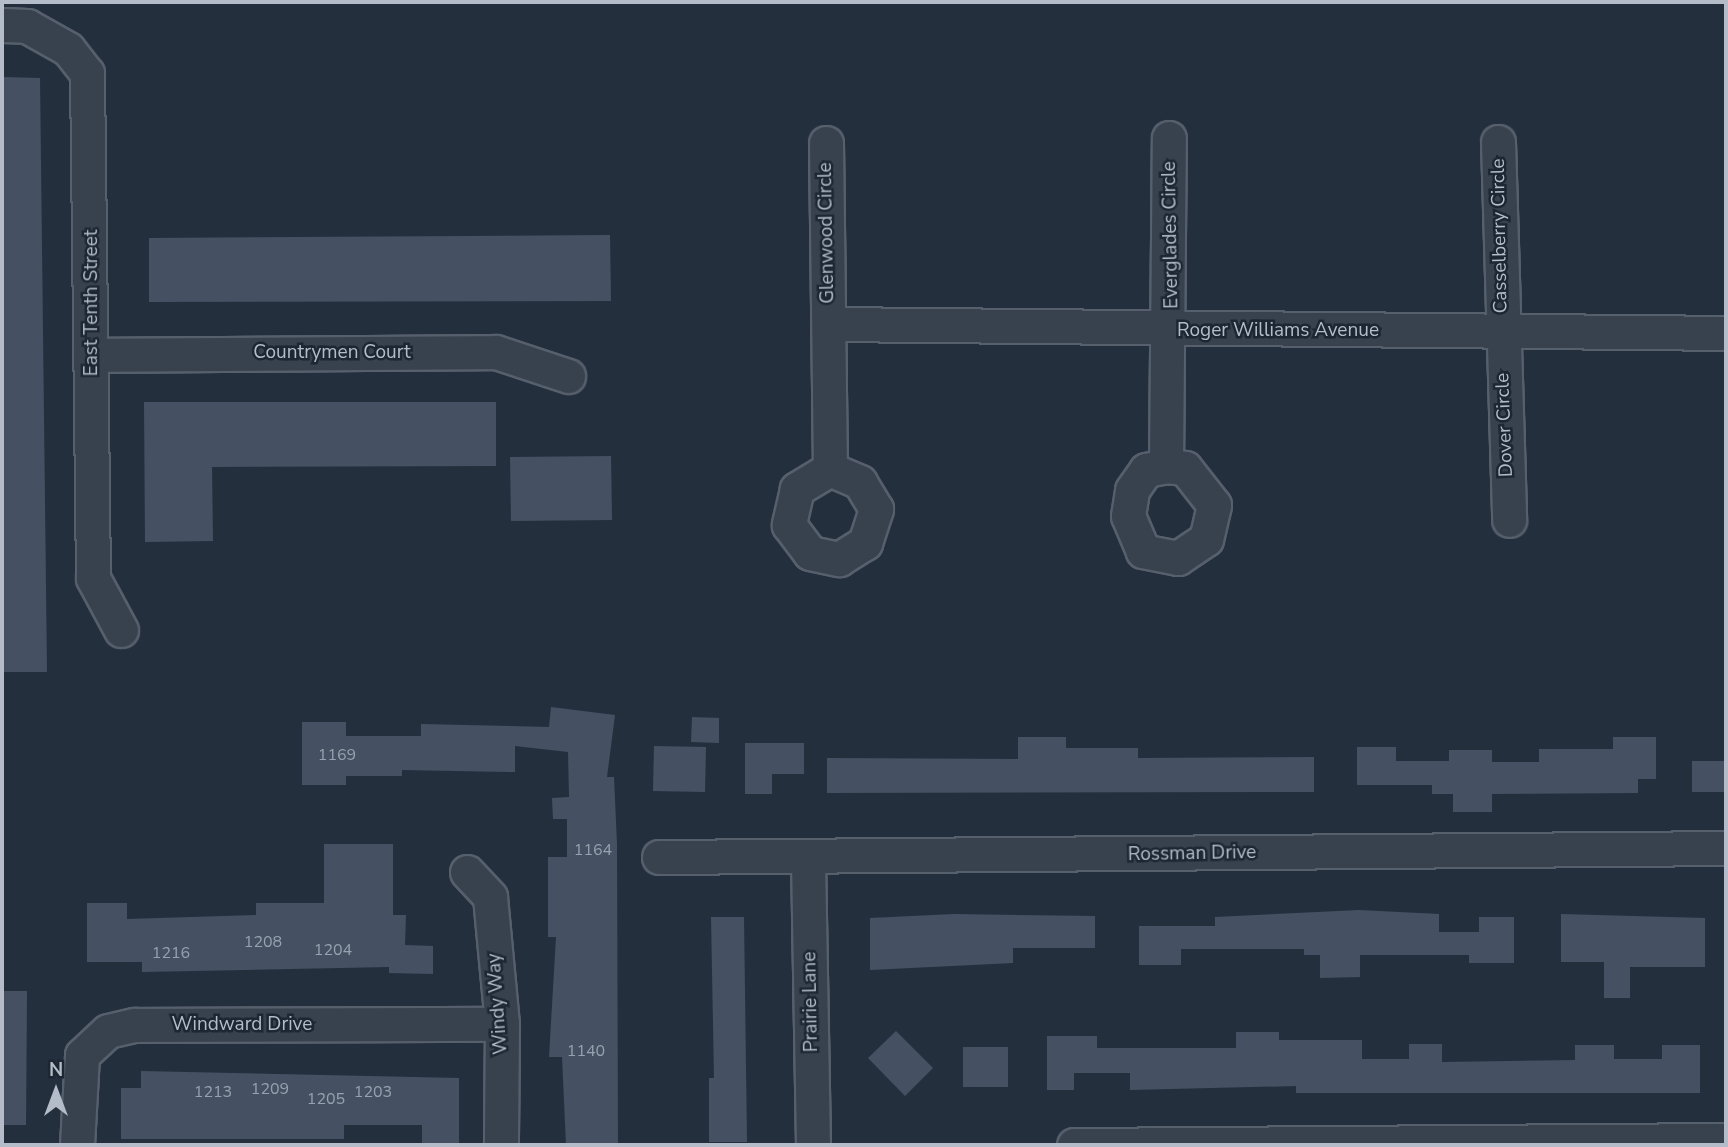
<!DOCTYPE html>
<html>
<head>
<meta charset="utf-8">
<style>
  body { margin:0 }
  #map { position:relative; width:1728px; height:1147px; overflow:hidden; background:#242f3e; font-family:"Nunito Sans",sans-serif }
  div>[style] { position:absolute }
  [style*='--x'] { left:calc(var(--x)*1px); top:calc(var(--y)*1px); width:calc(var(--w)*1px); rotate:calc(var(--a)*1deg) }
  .building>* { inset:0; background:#455162 }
  .roads { filter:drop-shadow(2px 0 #565f6c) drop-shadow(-2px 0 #565f6c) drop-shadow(0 2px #565f6c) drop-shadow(0 -2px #565f6c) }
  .minor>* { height:33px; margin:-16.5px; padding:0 16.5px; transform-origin:16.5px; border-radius:16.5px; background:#38414e }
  span { translate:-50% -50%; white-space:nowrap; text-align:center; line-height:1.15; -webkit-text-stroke:5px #1d2633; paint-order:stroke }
  .number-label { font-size:16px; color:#98a1af }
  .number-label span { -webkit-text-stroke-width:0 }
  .street-label { font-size:19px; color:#b4bcc9 }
  .frame { position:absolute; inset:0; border:4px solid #b4bcc9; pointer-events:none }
  .north { position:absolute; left:21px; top:1056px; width:70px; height:70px; -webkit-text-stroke:5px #1d2633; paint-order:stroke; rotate:0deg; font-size:19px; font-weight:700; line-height:28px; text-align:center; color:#b4bcc9 }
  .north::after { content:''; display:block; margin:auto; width:24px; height:32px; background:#b4bcc9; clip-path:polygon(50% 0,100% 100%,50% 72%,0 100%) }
</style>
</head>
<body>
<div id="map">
  <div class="building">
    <i style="clip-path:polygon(2px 77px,40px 78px,47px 672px,2px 672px)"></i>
    <i style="clip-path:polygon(610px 235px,611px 301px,149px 302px,149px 238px)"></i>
    <i style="clip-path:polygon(144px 402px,496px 402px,496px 466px,212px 467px,213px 541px,145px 542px)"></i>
    <i style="clip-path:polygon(611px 456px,612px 520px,511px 521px,510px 457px)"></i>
    <i style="clip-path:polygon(551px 707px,615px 715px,607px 777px,614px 777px,617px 844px,618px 1145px,566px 1145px,562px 1057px,549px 1057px,556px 937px,548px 937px,548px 857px,567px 857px,567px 819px,553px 819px,552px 798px,569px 797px,568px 752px,515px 746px,515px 772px,402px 770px,402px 776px,346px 776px,346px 785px,302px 785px,302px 722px,346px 722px,346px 736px,421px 736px,421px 724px,549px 727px)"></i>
    <i style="clip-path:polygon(692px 717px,719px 718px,719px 743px,691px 742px)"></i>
    <i style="clip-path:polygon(1018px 737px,1066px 737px,1066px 748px,1138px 748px,1138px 758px,1314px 757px,1314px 792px,827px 793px,827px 758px,1018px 759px)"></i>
    <i style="clip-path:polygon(1613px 737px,1656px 737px,1656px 779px,1638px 779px,1638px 793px,1492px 794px,1492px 812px,1453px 812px,1453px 794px,1432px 794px,1432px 785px,1357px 785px,1357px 747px,1396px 747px,1396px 761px,1449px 761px,1449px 750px,1492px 750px,1492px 762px,1539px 762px,1539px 749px,1613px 749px)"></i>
    <i style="clip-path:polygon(745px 743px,804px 743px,804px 774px,772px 774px,772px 794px,745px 794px)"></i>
    <i style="clip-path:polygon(654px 746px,706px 747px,705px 792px,653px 791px)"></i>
    <i style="clip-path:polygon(1692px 761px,1726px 761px,1726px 792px,1692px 792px)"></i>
    <i style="clip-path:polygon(324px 844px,393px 844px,393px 915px,406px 915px,405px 945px,433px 946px,433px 974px,389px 973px,389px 967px,142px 972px,142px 962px,87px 962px,87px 903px,127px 903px,127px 919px,256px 915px,256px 903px,324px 903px)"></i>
    <i style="clip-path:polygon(1359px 910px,1439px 914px,1439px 932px,1479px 932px,1479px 917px,1514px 917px,1514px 963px,1469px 963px,1469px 955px,1360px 955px,1360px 977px,1320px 978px,1320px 955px,1304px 955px,1304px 949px,1181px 949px,1181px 965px,1139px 965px,1139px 926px,1215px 926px,1215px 917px)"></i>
    <i style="clip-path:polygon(954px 914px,1095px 916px,1095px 948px,1013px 948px,1013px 963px,870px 970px,870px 918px)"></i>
    <i style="clip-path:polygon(1561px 914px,1705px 918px,1705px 967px,1630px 967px,1630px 998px,1604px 998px,1604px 962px,1561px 962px)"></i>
    <i style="clip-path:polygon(711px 917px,744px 917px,747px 1142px,709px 1142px,709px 1078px,714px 1078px)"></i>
    <i style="clip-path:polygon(2px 991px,27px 991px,26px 1125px,2px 1125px)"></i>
    <i style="clip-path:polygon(896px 1031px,933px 1068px,905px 1096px,868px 1058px)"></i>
    <i style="clip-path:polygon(1236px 1032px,1279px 1032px,1279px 1040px,1362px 1040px,1362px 1059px,1409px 1059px,1409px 1044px,1442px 1044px,1442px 1062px,1575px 1060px,1575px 1045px,1614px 1045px,1614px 1059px,1662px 1059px,1662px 1045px,1700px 1045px,1700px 1093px,1296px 1093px,1296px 1086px,1130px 1090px,1130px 1073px,1074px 1073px,1074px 1090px,1047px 1090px,1047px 1036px,1097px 1036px,1097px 1048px,1236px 1048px)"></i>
    <i style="clip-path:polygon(963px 1047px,1008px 1047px,1008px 1087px,963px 1087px)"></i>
    <i style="clip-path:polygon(141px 1071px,459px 1078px,459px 1145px,422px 1145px,422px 1125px,344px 1125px,344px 1139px,121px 1139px,121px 1088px,141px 1088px)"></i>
  </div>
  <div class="roads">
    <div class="minor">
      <i style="--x:2;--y:25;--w:25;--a:2"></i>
      <i style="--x:27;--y:26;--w:47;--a:29.3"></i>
      <i style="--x:68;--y:49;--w:31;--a:52"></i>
      <i style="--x:87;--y:73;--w:505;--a:89.32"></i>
      <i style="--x:93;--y:578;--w:59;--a:61.7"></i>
      <i style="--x:1498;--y:142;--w:378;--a:88.3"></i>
      <i style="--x:826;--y:143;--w:326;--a:89.3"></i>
      <i style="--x:830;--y:469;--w:39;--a:149"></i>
      <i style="--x:797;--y:489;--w:37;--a:103"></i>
      <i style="--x:789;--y:525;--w:35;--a:53"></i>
      <i style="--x:810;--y:553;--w:30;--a:12"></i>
      <i style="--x:839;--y:559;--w:31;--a:-32"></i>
      <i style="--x:865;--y:543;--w:36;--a:-72"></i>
      <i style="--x:876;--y:509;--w:31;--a:-121"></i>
      <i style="--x:860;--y:482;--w:33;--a:-157"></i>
      <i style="--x:829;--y:324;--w:897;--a:0.57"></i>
      <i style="--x:93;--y:355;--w:403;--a:-0.4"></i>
      <i style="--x:496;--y:352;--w:76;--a:18.4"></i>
      <i style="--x:1166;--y:466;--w:19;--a:6"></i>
      <i style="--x:1185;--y:468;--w:47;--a:51.9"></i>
      <i style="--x:1214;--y:505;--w:35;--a:103"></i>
      <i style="--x:1206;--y:539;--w:34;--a:146"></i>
      <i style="--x:1178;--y:558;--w:36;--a:-169"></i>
      <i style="--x:1143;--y:551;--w:38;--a:-113"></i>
      <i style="--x:1128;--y:516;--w:26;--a:-81"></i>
      <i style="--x:1132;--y:490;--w:24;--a:-55"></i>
      <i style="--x:1146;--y:470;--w:20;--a:-11"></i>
      <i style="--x:1166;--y:466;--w:328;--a:-89.5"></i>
      <i style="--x:659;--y:857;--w:1067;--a:-0.48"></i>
      <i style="--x:808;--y:858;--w:287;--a:89"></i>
      <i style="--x:467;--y:872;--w:34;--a:47"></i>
      <i style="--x:490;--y:897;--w:128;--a:84.6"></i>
      <i style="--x:502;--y:1024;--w:121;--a:90.5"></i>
      <i style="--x:77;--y:1145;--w:90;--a:-86.8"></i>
      <i style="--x:82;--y:1055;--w:35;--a:-43"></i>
      <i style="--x:108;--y:1031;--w:28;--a:-13"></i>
      <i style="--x:135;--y:1025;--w:367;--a:-0.2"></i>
      <i style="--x:1074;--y:1145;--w:652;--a:-0.44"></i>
    </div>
  </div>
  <div class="number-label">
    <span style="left:337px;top:755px">1169</span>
    <span style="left:593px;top:850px">1164</span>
    <span style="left:263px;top:942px">1208</span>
    <span style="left:333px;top:950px">1204</span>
    <span style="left:171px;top:953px">1216</span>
    <span style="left:586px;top:1051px">1140</span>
    <span style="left:270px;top:1089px">1209</span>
    <span style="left:213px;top:1092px">1213</span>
    <span style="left:373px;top:1092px">1203</span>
    <span style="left:326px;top:1099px">1205</span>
  </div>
  <div class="street-label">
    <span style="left:827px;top:233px;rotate:-91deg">Glenwood Circle</span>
    <span style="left:1171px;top:235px;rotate:-91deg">Everglades Circle</span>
    <span style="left:1500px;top:236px;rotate:-91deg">Casselberry Circle</span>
    <span style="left:92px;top:303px;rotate:-90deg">East Tenth Street</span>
    <span style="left:1278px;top:331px">Roger Williams Avenue</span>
    <span style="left:332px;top:353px">Countrymen Court</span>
    <span style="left:1505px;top:425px;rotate:-92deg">Dover Circle</span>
    <span style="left:1192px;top:854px;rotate:-1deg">Rossman Drive</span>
    <span style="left:811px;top:1002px;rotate:-91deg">Prairie Lane</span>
    <span style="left:498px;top:1004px;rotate:-94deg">Windy Way</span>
    <span style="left:242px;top:1025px">Windward Drive</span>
  </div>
  <div class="frame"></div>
  <div class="north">N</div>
</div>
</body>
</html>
